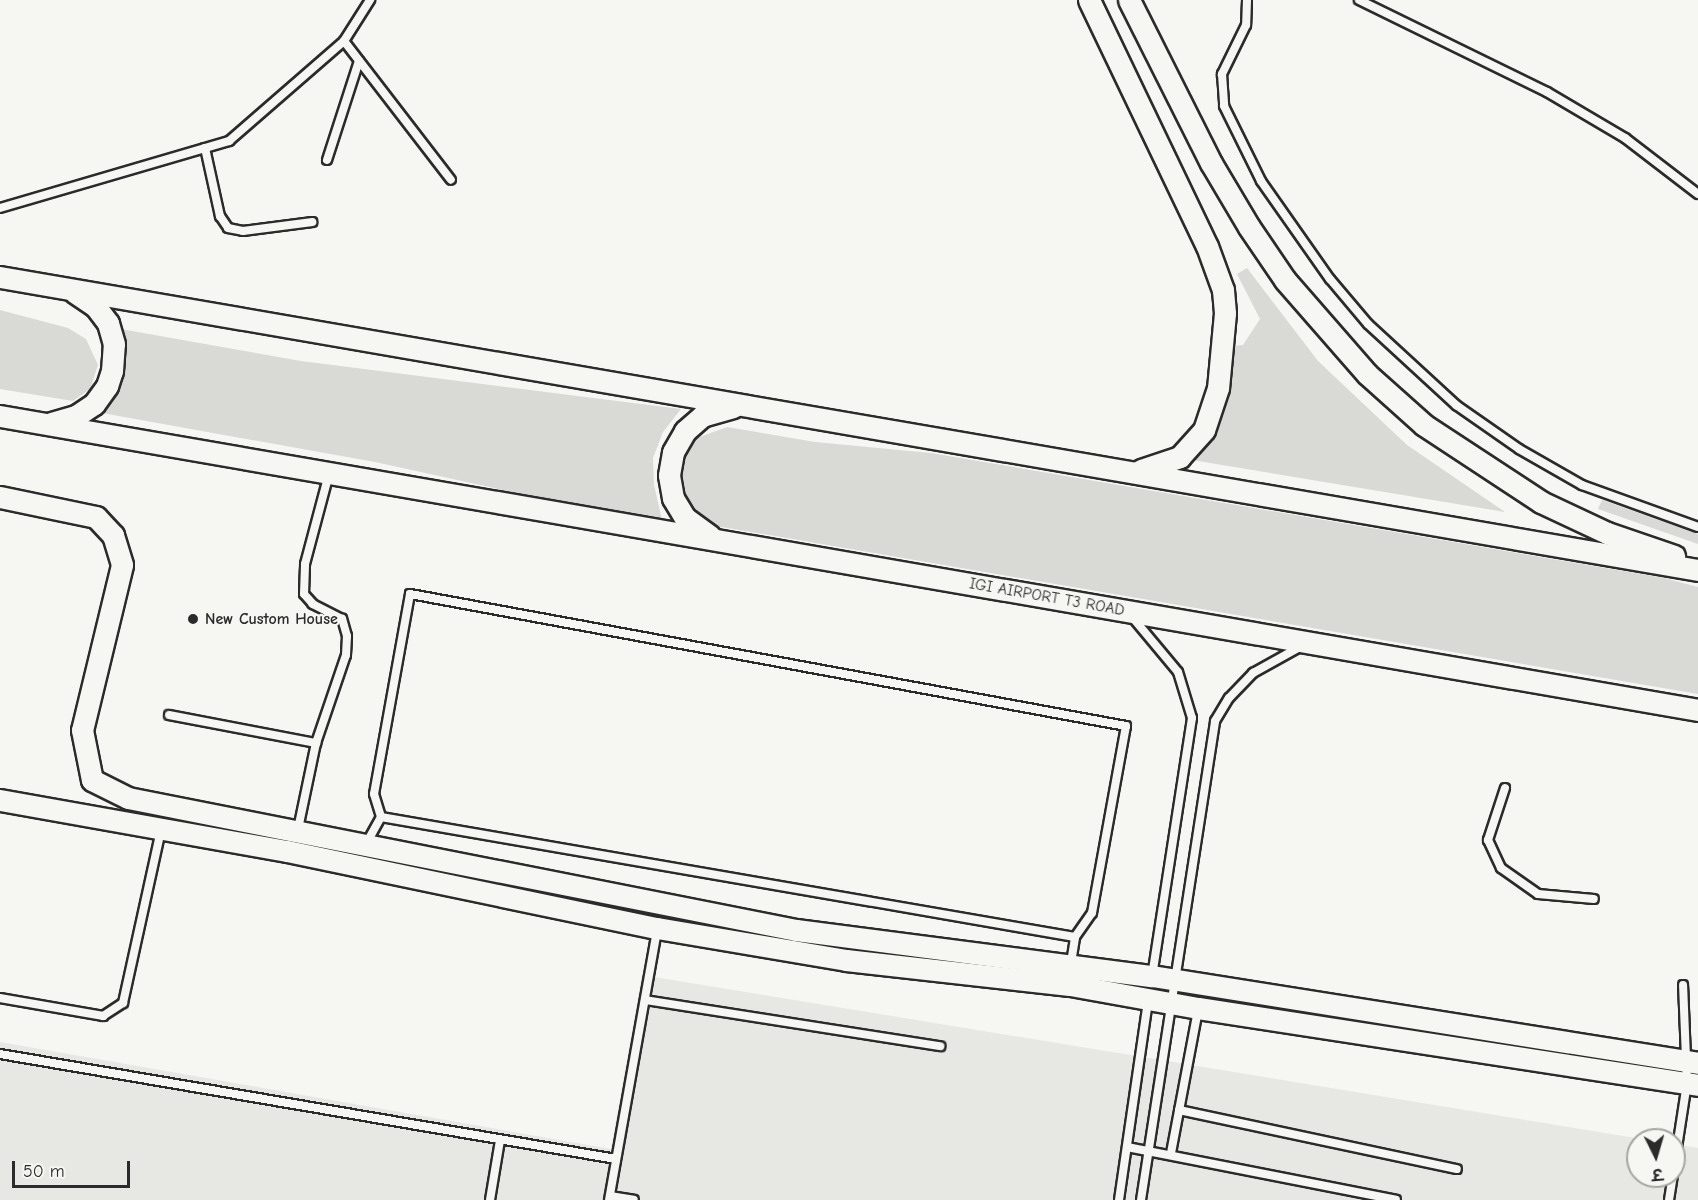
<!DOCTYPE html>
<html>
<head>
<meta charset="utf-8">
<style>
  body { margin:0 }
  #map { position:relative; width:1698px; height:1200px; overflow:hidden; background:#f6f6f2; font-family:"Comic Neue","Playpen Sans Deva",sans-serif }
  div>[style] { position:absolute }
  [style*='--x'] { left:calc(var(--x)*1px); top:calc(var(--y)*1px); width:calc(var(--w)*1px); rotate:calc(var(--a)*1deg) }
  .built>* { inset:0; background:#e7e7e3 }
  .green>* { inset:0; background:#d9d9d5 }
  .roads { filter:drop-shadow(2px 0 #2b2b2b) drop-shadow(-2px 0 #2b2b2b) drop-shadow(0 2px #2b2b2b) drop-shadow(0 -2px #2b2b2b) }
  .lane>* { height:8px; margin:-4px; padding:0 4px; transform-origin:4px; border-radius:4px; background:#f6f6f2 }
  .secondary>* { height:21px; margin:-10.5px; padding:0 10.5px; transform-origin:10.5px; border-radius:10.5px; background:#f6f6f2 }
  .dots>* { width:16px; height:16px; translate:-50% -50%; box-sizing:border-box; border:3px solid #f6f6f2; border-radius:50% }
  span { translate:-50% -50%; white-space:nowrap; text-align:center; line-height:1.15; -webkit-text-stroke:4.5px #f6f6f2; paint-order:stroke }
  .street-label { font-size:16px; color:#2b2b2b }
  .poi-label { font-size:16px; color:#2b2b2b; font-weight:700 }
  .left { translate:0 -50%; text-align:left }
  .north { position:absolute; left:1626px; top:1128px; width:60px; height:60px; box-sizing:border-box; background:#f6f6f2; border:2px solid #a5a5a2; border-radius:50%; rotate:175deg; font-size:16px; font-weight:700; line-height:24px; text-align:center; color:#2b2b2b }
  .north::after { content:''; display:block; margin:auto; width:21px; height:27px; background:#2b2b2b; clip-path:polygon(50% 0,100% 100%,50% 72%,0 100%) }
  .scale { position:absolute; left:12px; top:1161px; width:118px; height:27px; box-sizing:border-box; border:3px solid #2b2b2b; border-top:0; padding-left:8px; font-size:18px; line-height:21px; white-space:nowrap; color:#2b2b2b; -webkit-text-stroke:4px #f6f6f2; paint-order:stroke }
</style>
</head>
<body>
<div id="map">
  <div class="built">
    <i style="clip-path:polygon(642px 975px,1648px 1140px,1638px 1140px,1638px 1176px,1674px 1176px,1674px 1144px,1698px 1148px,1698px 1200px,0 1200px,0 1042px,611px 1149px)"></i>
  </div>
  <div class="green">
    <i style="clip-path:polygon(1247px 268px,1318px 361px,1407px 445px,1505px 512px,1192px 460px,1219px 422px,1233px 346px,1243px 345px,1260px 319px,1237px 274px)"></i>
    <i style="clip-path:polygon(0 310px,68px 328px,86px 339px,98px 365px,90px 389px,73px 401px,0 389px)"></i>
    <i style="clip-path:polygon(115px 328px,301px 361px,681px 409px,663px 432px,653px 458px,654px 485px,662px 520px,576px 506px,375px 462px,102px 413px,121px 383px,122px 360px)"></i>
    <i style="clip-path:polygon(727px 427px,815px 442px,931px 453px,1664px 578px,1698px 587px,1698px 694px,716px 526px,699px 516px,688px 503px,682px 490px,680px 467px,684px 451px,694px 439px)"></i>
    <i style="clip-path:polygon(1602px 500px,1698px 534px,1698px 544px,1598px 509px)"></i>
  </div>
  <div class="roads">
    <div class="lane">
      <i style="--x:1247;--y:0;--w:25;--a:92"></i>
      <i style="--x:1246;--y:25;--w:55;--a:116.1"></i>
      <i style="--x:1222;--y:74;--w:32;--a:86"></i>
      <i style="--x:1224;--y:106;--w:84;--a:63.7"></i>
      <i style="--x:1261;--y:181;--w:120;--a:54.9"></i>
      <i style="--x:1330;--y:279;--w:59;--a:49.8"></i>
      <i style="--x:1368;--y:324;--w:120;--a:42.6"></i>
      <i style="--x:1456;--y:405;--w:77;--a:34.9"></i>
      <i style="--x:1519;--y:449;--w:73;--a:29.7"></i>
      <i style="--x:1582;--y:485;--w:123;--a:19.9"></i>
      <i style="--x:1359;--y:0;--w:209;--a:26.1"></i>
      <i style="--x:1547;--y:92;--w:91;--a:30.5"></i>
      <i style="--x:1625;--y:138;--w:92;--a:37.5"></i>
      <i style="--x:344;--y:41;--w:175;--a:52.4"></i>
      <i style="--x:205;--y:148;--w:70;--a:77.6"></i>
      <i style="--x:220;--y:216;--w:14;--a:56"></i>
      <i style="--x:228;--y:228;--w:15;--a:11"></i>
      <i style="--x:243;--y:231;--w:70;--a:-7.4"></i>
      <i style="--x:327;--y:160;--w:104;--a:-72.1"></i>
      <i style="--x:0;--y:208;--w:239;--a:-16.3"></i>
      <i style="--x:229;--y:141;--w:152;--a:-41"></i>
      <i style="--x:344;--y:41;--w:49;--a:-57.6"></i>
      <i style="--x:1133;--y:618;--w:70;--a:50.2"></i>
      <i style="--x:1178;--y:672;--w:48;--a:73.1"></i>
      <i style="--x:1192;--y:718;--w:261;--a:98.8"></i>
      <i style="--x:169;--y:715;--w:150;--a:10.8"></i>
      <i style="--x:1505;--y:788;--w:55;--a:108.1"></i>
      <i style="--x:1488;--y:840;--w:31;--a:65"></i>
      <i style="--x:1501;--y:868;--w:45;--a:35.1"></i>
      <i style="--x:1538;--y:894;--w:56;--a:5.1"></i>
      <i style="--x:298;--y:829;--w:88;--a:-78.2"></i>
      <i style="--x:316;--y:743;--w:93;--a:-71.2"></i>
      <i style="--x:346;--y:655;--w:19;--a:-87"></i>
      <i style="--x:347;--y:636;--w:18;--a:-106"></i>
      <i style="--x:342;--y:619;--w:33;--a:-153"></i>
      <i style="--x:313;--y:604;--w:13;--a:-132"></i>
      <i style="--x:304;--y:594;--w:30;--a:-88"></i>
      <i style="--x:305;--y:564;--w:93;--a:-75.1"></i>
      <i style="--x:366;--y:844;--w:31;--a:-61"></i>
      <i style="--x:381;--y:817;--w:704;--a:9.81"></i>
      <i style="--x:1075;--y:937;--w:29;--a:-55"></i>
      <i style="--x:1092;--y:913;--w:190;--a:-79.7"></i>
      <i style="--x:1126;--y:726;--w:728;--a:-169.55"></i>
      <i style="--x:410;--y:594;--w:203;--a:100.2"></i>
      <i style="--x:374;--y:794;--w:24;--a:73"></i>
      <i style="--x:1071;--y:963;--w:26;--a:-81"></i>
      <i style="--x:0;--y:998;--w:105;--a:9.9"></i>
      <i style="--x:103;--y:1016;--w:24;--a:-33"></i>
      <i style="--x:123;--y:1003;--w:177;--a:-77.6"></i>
      <i style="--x:645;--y:1000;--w:299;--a:8.9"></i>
      <i style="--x:0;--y:1054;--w:625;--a:9.67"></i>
      <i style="--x:1179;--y:1110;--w:284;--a:12"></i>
      <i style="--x:1127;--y:1147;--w:274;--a:11.1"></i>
      <i style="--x:1171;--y:1153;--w:146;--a:-79.3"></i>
      <i style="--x:1674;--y:1167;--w:85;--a:-81.2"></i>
      <i style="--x:1687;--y:1083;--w:98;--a:-92.3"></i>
      <i style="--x:610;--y:1196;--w:24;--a:9"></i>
      <i style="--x:490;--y:1200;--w:61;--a:-80.5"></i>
      <i style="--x:609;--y:1200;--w:274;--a:-79.9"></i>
      <i style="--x:1119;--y:1200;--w:202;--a:-81.7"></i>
      <i style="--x:1141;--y:1200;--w:485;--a:-81.2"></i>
      <i style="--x:1215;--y:721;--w:27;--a:-59"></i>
      <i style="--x:1229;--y:698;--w:35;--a:-46"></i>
      <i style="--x:1253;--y:673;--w:54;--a:-29"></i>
      <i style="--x:1669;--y:1200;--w:24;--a:-81"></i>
    </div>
    <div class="secondary">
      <i style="--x:1089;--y:0;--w:273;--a:64.4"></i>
      <i style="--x:1207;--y:246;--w:47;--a:70"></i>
      <i style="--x:1223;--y:290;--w:23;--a:85"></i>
      <i style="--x:1225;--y:313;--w:75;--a:95.3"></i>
      <i style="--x:1218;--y:388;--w:44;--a:108.4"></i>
      <i style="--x:1204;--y:430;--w:36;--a:132"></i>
      <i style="--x:1180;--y:457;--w:41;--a:161.6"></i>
      <i style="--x:1129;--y:0;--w:182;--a:63.3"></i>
      <i style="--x:1211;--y:163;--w:74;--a:59.3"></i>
      <i style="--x:1249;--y:227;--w:64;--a:55.8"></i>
      <i style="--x:1285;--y:280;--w:125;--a:48.9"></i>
      <i style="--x:1367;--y:374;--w:76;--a:41.8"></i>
      <i style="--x:1424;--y:425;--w:140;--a:33.3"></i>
      <i style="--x:1541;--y:502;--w:73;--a:25.2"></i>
      <i style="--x:1607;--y:533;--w:71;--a:18.9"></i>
      <i style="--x:0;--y:277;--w:1723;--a:9.79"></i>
      <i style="--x:0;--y:416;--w:1723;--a:9.82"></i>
      <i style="--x:51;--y:423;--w:26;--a:-16"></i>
      <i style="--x:76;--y:416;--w:22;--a:-34"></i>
      <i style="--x:94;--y:404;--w:22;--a:-54"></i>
      <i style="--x:107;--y:386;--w:16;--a:-72"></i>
      <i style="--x:112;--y:371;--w:27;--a:-86"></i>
      <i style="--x:114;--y:344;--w:22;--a:-106"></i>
      <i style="--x:108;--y:323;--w:21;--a:-127"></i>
      <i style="--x:95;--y:306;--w:25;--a:-146"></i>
      <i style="--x:0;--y:497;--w:98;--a:11.8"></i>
      <i style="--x:96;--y:517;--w:25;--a:47"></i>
      <i style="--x:113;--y:535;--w:31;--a:73"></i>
      <i style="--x:122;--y:565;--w:170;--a:103.6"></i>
      <i style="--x:82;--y:730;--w:51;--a:78.7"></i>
      <i style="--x:92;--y:780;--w:40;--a:26.6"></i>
      <i style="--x:128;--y:798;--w:681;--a:11.18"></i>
      <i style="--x:796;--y:930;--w:359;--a:7.4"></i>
      <i style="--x:1152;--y:976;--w:553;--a:9.05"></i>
      <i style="--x:710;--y:536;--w:31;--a:-144"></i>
      <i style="--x:685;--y:518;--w:23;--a:-121"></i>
      <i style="--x:673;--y:498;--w:23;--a:-100"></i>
      <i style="--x:669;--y:475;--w:23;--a:-80"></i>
      <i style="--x:673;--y:452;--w:24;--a:-60"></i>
      <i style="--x:685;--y:431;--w:23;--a:-41"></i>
      <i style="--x:702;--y:416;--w:32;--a:-16"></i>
      <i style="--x:0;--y:800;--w:291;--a:10.1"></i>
      <i style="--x:287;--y:851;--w:378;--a:11.8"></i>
      <i style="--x:657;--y:928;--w:192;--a:9.6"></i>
      <i style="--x:846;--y:960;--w:225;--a:6.4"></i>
      <i style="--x:1070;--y:985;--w:130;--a:10.2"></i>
      <i style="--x:1198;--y:1008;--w:506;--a:8.75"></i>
    </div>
  </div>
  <div class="dots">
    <i style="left:193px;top:619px;background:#2b2b2b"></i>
  </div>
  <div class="street-label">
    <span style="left:1047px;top:597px;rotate:10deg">IGI AIRPORT T3 ROAD</span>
  </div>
  <div class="poi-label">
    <span class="left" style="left:205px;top:619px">New Custom House</span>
  </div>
  <div class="north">उ</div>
  <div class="scale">50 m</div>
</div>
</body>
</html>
